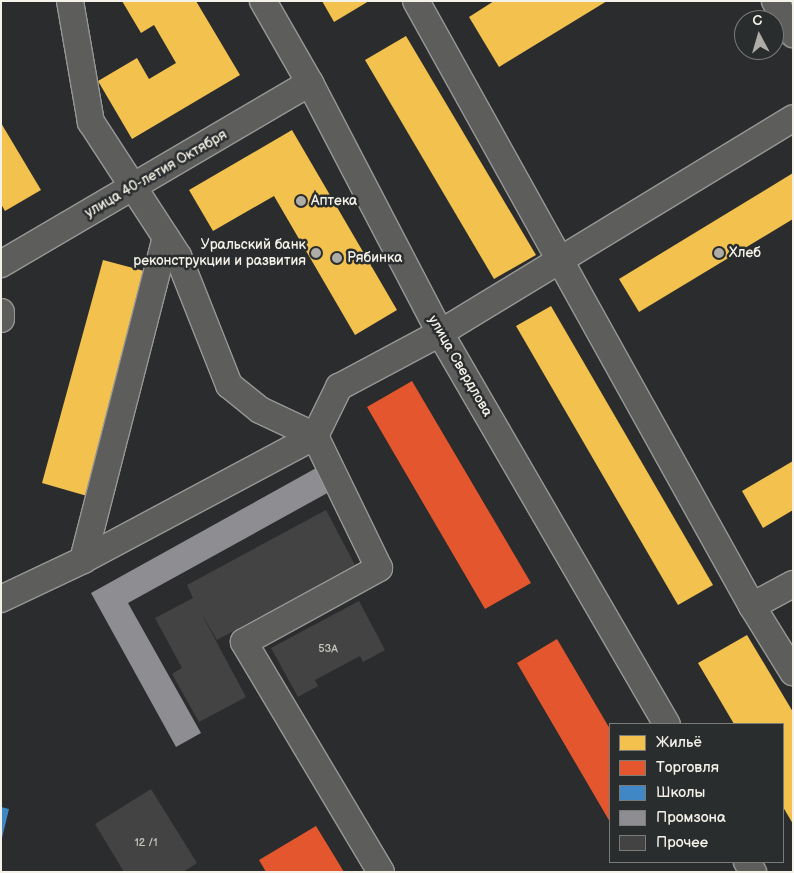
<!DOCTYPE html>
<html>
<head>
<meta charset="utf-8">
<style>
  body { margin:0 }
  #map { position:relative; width:794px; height:873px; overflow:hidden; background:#2b2c2d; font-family:"Balsamiq Sans",sans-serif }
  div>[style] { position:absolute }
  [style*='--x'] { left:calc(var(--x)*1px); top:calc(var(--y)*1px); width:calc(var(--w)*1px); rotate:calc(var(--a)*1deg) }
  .homes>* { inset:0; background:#f2c14e }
  .shops>* { inset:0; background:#e4572e }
  .schools>* { inset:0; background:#3f88c5 }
  .industry>* { inset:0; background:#8d8d92 }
  .building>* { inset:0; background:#434344 }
  .roads { filter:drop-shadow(1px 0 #979796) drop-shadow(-1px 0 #979796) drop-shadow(0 1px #979796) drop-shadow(0 -1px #979796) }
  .minor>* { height:26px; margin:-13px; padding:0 13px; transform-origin:13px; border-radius:13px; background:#5d5d5c }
  .dots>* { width:14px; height:14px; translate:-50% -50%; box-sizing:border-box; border:2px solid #2a2d2e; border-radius:50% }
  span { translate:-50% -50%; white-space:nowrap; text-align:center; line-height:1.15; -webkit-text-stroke:5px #2a2d2e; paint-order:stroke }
  .number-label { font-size:11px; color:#c8c6bf }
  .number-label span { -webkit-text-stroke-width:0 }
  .street-label { font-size:14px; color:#f4f1e8 }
  .poi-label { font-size:14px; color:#f4f1e8 }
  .left { translate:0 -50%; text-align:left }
  .right { translate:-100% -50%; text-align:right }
  .frame { position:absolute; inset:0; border:2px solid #f4f1e8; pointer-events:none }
  .legend { position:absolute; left:609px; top:723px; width:175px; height:140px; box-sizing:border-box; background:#2a2d2e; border:1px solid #7b7b78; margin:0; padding:6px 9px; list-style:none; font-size:15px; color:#f4f1e8 }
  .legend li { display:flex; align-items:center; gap:10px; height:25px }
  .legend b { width:25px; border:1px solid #7b7b78 }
  .north { position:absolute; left:734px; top:10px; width:50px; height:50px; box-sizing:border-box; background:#2a2d2e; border:1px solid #7b7b78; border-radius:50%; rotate:354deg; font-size:14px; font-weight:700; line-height:20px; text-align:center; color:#f4f1e8 }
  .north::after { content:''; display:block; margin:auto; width:18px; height:22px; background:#aeaca7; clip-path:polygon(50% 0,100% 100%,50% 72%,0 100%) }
</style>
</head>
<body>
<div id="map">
  <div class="homes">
    <i style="clip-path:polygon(122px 1px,196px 1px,240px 75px,132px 139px,98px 81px,137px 58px,149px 79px,176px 63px,154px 25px,141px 33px)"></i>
    <i style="clip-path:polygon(322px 1px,369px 1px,334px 22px)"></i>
    <i style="clip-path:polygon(494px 1px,607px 1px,499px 67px,469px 17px)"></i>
    <i style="clip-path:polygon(406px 36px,536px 255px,494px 279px,365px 60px)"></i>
    <i style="clip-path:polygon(1px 123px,41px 190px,5px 211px,1px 204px)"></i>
    <i style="clip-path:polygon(292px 130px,397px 310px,355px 335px,274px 196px,213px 231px,189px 190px)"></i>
    <i style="clip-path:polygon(793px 173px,793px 219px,639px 312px,619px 279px)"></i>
    <i style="clip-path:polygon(103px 260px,148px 272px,87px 496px,42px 483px)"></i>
    <i style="clip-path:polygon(551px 306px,713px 585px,678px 605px,516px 326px)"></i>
    <i style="clip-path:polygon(793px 461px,793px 510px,763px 528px,742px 491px)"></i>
    <i style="clip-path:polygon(747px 635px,793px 712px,793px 824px,783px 807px,783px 724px,734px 724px,698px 663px)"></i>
  </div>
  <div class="shops">
    <i style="clip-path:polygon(412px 381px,531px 583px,485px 609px,367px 407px)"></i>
    <i style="clip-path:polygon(557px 639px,610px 729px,610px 822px,517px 663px)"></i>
    <i style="clip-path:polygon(316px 826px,344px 872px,266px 872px,259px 860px)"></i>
  </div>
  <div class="schools">
    <i style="clip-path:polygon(1px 807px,9px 809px,2px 838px,1px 838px)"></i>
  </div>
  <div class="industry">
    <i style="clip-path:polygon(318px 467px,331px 491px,128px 603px,201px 733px,176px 747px,91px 593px)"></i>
  </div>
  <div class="building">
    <i style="clip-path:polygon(326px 510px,355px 565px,217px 640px,201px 613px,246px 697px,199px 722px,172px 674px,182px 668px,155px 618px,193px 598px,187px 585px)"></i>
    <i style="clip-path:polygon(359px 601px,385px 650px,363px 662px,360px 656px,315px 680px,318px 686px,298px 697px,271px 648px)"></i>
    <i style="clip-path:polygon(151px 789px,197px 863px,183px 872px,124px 872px,95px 824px)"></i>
  </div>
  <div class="roads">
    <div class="minor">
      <i style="--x:70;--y:1;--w:123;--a:80.2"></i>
      <i style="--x:91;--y:122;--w:160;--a:57"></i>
      <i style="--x:178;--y:256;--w:139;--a:68.4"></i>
      <i style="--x:229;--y:385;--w:40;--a:39"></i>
      <i style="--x:260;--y:410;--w:61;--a:25.3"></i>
      <i style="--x:263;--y:1;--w:95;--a:60.2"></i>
      <i style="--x:310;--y:83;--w:282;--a:62.5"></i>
      <i style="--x:440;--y:333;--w:452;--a:59.9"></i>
      <i style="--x:416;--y:1;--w:692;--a:60.95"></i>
      <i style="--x:752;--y:606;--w:78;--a:58.2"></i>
      <i style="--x:775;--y:1;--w:38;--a:61"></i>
      <i style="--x:1;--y:264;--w:358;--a:-30.4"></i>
      <i style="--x:1;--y:312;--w:7;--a:90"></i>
      <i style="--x:83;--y:560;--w:333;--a:-75.6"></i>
      <i style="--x:1;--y:599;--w:91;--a:-25.4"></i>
      <i style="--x:83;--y:560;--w:263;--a:-28.1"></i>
      <i style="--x:752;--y:606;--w:47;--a:-28.2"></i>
      <i style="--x:747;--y:862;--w:12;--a:59"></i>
      <i style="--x:381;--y:872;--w:268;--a:-120.8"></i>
      <i style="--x:244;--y:642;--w:154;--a:-28.7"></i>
      <i style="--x:379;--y:568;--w:147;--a:-115.9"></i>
      <i style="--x:315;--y:436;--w:55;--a:-63.9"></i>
      <i style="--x:339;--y:387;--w:115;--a:-28.1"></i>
      <i style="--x:440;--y:333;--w:413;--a:-31.3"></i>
    </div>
  </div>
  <div class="dots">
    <i style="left:301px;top:201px;background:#aeaca7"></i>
    <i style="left:316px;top:253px;background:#aeaca7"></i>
    <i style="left:719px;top:253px;background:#aeaca7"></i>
    <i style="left:337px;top:258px;background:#aeaca7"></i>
  </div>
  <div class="number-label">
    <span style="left:328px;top:649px">53А</span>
    <span style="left:146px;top:843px">12 /1</span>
  </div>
  <div class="street-label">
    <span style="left:156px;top:174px;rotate:-30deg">улица 40-летия Октября</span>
    <span style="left:460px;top:366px;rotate:60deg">улица Свердлова</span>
  </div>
  <div class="poi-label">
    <span class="left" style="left:311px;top:201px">Аптека</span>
    <span class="right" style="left:306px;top:253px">Уральский банк<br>реконструкции и развития</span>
    <span class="left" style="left:729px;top:253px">Хлеб</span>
    <span class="left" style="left:347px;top:258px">Рябинка</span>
  </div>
  <div class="frame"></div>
  <ul class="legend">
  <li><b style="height:14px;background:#f2c14e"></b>Жильё</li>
  <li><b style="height:14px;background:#e4572e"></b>Торговля</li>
  <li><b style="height:14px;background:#3f88c5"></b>Школы</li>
  <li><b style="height:14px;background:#8d8d92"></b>Промзона</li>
  <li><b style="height:14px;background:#434344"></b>Прочее</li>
  </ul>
  <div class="north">С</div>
</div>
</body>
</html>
